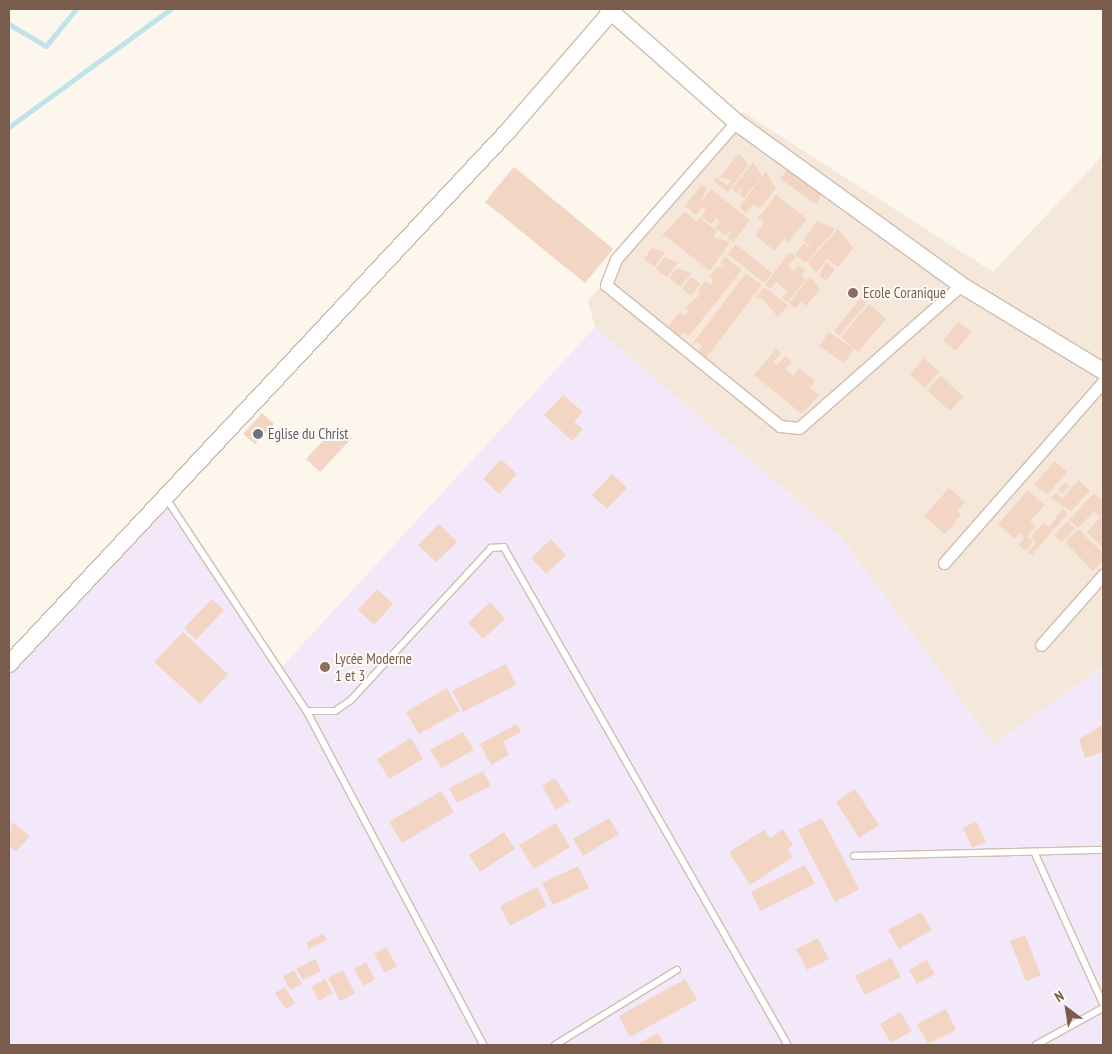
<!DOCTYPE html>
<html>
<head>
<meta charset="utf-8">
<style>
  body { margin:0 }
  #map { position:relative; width:1112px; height:1054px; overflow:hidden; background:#fdf6ec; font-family:"PT Sans Narrow",sans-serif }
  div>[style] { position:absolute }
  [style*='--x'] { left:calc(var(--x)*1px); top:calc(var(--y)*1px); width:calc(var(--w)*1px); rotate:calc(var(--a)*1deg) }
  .residential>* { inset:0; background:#f5e8da }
  .education>* { inset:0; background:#f3e8fa }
  .stream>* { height:4.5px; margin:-2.25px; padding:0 2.25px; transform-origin:2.25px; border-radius:2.25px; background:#bfe3e8 }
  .building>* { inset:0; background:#f3d5c3 }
  .roads { filter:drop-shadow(1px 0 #d1beb0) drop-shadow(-1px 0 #d1beb0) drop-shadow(0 1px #d1beb0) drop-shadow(0 -1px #d1beb0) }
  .lane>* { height:5.5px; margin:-2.75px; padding:0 2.75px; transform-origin:2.75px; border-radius:2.75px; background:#fff }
  .street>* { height:11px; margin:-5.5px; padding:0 5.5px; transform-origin:5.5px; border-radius:5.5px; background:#fff }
  .secondary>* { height:16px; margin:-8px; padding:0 8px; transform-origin:8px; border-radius:8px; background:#fff }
  .dots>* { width:14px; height:14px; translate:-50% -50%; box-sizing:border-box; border:2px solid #fffaf3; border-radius:50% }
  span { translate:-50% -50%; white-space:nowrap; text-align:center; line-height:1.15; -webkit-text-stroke:4px #fffaf3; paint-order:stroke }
  .education-label { font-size:15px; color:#785e54 }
  .left { translate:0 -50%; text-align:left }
  .worship-label { font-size:15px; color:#5b616d }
  .frame { position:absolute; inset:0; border:10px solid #7a5c4d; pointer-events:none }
  .north { position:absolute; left:1042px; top:984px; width:50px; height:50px; -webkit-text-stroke:4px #fffaf3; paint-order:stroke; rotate:329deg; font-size:14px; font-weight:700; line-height:20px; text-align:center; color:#7a5c4d }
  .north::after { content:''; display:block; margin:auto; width:18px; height:22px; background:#7a5c4d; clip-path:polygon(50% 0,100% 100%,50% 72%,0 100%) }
</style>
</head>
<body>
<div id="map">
  <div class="residential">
    <i style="clip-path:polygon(743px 112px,993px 272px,1103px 155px,1103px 666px,994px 745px,843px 539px,595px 327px,588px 301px)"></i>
  </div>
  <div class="education">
    <i style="clip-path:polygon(595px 327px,843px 539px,994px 745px,1103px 666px,1103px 1045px,9px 1045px,9px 672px,165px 496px,278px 671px)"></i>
  </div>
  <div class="stream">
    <i style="--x:9;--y:24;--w:43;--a:30.7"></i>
    <i style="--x:46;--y:46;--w:48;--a:-51"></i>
    <i style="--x:9;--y:127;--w:200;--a:-36.1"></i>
  </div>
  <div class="building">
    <i style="clip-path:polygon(739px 153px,748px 165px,728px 192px,713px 181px,716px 177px,727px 185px,731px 180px,719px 178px)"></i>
    <i style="clip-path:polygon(753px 162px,762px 176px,744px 198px,740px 195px,742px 186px,737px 193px,732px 189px)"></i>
    <i style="clip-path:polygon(514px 167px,613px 249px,585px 283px,485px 202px)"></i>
    <i style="clip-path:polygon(788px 168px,824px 192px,816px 204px,780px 179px)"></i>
    <i style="clip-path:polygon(766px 172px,776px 188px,760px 209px,753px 204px,746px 213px,739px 207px)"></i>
    <i style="clip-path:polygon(702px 184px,707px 188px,700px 203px,711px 189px,750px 220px,733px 242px,727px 237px,732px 231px,724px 235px,715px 228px,720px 221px,716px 218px,711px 224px,701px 217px,706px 210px,702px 207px,696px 215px,685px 206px)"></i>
    <i style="clip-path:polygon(776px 195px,807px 219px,788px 242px,784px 239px,775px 251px,755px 236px,764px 223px,758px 218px)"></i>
    <i style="clip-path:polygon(685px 211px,697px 222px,700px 218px,717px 231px,713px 237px,730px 242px,710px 271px,665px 236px,661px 237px)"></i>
    <i style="clip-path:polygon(817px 221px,835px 229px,806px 263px,795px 255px,803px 244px,813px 247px,803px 241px)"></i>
    <i style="clip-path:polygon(838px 229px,853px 248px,838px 267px,827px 259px,816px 273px,808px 262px)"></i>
    <i style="clip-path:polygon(736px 244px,772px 273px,764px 283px,728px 254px)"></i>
    <i style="clip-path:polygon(652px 248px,665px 252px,655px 267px,644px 259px)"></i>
    <i style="clip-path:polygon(790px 252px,796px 257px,788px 266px,794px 271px,799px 265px,805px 270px,801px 276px,806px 280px,787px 302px,782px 298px,788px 292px,776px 282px,770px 289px,765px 285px)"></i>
    <i style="clip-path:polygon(665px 257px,678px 263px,667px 277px,656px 269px)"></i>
    <i style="clip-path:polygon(725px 257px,742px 270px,689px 336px,684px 332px,679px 338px,667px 329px,680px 312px,685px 316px,689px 311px,685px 307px,700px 295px,697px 292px,705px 281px,710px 285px,714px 280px,709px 276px,718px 266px,725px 267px,720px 263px)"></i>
    <i style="clip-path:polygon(826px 262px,835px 269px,826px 281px,819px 276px)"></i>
    <i style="clip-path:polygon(677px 268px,691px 273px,681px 287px,669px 278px)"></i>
    <i style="clip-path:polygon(746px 273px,762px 285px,705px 359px,697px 353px,702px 346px,697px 342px,690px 347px)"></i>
    <i style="clip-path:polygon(810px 276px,820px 289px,806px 306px,801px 302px,796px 309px,789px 303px)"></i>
    <i style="clip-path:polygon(691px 277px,701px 284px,691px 296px,682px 289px)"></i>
    <i style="clip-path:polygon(764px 287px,788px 305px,778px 317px,762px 298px,755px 298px)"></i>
    <i style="clip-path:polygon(861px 298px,867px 303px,839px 336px,834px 331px)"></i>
    <i style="clip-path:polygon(869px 304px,886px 319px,858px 352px,841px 337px)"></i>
    <i style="clip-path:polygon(958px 322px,971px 332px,956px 351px,943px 341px)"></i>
    <i style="clip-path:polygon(829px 332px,854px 349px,844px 363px,819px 346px)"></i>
    <i style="clip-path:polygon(776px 349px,781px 353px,773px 362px,777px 365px,785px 356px,792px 362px,785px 369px,793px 376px,799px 368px,815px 381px,810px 388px,819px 395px,802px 414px,754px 375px)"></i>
    <i style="clip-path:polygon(924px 358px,939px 372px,925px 388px,910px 374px)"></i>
    <i style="clip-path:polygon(941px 376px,963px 397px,950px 411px,927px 390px)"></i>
    <i style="clip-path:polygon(563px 395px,583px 412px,574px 422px,583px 429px,572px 441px,544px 415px)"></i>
    <i style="clip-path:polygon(262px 413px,274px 424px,255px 444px,243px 434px)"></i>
    <i style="clip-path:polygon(338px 425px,352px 438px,320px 472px,306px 459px)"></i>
    <i style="clip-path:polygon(501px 459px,517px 474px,499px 494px,483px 479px)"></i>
    <i style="clip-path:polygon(1055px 461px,1067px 472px,1047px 495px,1034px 484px)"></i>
    <i style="clip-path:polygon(612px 474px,627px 488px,607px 509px,592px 495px)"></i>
    <i style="clip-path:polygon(1079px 480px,1090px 491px,1071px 511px,1051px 498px,1056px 492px,1062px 498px)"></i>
    <i style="clip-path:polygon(1065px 482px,1069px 486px,1062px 494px,1058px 490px)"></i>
    <i style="clip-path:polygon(949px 488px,965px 502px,957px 511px,961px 515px,945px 534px,924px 516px)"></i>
    <i style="clip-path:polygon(1028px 490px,1045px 505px,1030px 521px,1036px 526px,1027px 537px,1033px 541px,1026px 551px,1019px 545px,1024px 539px,1021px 532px,1015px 539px,998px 524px)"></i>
    <i style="clip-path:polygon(1094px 493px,1103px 501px,1103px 512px,1099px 516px,1094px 511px,1078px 528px,1069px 520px)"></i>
    <i style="clip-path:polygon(1063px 508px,1067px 514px,1032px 555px,1028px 552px,1036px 543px,1031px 537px,1044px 523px,1049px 527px)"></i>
    <i style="clip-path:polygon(1103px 514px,1103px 548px,1087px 532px)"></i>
    <i style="clip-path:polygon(1068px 521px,1075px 529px,1062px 542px,1054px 535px)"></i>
    <i style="clip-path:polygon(439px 524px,457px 542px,436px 562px,418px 545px)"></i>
    <i style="clip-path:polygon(1078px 529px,1103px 553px,1103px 561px,1093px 571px,1065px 542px)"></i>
    <i style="clip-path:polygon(551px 539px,566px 555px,546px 574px,531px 558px)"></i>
    <i style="clip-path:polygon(377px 589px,393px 604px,374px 625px,358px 610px)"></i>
    <i style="clip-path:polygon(212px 599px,224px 610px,196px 640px,184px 628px)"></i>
    <i style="clip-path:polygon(490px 602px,505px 619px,483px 639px,468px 623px)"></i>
    <i style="clip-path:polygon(183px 632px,228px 674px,200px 704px,154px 662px)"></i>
    <i style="clip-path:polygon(506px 664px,516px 685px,463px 712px,452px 691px)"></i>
    <i style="clip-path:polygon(447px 688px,460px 711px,419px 734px,406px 712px)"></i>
    <i style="clip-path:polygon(517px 724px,521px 732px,503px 742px,509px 755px,491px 765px,480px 744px)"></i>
    <i style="clip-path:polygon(1103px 725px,1103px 752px,1085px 758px,1079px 739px)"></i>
    <i style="clip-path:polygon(463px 732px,474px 750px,441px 768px,430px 750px)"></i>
    <i style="clip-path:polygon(411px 738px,423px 759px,389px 779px,377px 759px)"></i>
    <i style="clip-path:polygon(483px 771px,491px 786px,457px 803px,449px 788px)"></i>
    <i style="clip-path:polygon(555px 778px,570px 801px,556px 810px,542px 786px)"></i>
    <i style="clip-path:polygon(855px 789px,879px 825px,859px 838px,836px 802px)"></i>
    <i style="clip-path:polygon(441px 791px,454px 812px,402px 843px,389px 822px)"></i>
    <i style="clip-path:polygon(609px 818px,619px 834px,583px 856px,573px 839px)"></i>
    <i style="clip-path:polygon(822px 818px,859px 889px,835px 902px,798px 830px)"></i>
    <i style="clip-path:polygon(976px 821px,986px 842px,972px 848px,963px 828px)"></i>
    <i style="clip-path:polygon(12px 822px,30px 836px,16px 852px,9px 846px)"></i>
    <i style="clip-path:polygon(556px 823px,570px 847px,534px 869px,519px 845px)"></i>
    <i style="clip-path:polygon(783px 829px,793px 845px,788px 849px,793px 857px,750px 885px,729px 852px,764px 830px,770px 838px)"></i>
    <i style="clip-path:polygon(504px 832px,515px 849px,480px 872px,469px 855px)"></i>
    <i style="clip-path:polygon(805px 865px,815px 884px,760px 911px,751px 892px)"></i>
    <i style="clip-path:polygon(578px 866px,589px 888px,553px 905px,542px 883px)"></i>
    <i style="clip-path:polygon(537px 887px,547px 906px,510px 926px,500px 906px)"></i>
    <i style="clip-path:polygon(921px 912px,932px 930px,899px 949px,888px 930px)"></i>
    <i style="clip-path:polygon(323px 934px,327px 940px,309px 949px,306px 943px)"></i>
    <i style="clip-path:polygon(1025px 935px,1041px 975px,1026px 981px,1010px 941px)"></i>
    <i style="clip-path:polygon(818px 938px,829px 959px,807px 970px,796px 949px)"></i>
    <i style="clip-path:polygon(386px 947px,397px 966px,385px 973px,374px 954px)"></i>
    <i style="clip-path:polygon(891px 958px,901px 977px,865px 995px,855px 976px)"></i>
    <i style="clip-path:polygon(315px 959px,321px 971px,303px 980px,296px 969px)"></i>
    <i style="clip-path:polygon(927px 960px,935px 974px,917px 984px,909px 970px)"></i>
    <i style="clip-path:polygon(366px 962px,375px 979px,364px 986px,354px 969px)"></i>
    <i style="clip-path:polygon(294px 970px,302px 984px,290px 990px,283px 976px)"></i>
    <i style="clip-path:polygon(343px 970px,355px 993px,340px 1001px,328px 978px)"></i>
    <i style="clip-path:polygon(325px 979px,333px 993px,319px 1001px,311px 987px)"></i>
    <i style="clip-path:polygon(685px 979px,697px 1000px,630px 1037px,619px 1016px)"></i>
    <i style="clip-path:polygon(285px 987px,295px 1003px,286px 1009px,275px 993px)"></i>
    <i style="clip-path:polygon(946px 1009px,956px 1030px,928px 1044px,917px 1024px)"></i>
    <i style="clip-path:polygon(900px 1012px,912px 1031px,891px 1043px,880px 1024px)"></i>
    <i style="clip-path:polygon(658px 1033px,665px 1045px,636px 1045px)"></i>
  </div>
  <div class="roads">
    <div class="lane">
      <i style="--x:167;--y:499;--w:254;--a:56.6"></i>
      <i style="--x:307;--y:711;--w:378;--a:62.1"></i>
      <i style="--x:307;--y:711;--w:28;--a:0"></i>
      <i style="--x:335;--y:711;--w:18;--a:-34"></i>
      <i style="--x:350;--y:701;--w:208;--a:-47.3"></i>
      <i style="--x:491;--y:548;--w:13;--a:-4"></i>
      <i style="--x:504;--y:547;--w:573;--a:60.3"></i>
      <i style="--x:1035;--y:853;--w:165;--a:65.6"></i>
      <i style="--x:854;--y:856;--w:249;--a:-1.4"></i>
      <i style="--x:555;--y:1045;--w:143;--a:-31.6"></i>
      <i style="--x:1036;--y:1045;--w:77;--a:-28.9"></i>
    </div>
    <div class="street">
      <i style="--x:736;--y:122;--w:182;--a:131.2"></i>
      <i style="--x:616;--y:259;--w:28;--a:111"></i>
      <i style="--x:606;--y:285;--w:224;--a:39"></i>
      <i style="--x:780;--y:426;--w:19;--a:6"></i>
      <i style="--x:799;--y:428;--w:216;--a:-41.4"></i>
      <i style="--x:944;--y:563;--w:241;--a:-48.7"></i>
      <i style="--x:1041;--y:645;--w:94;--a:-48.5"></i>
    </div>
    <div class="secondary">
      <i style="--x:608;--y:9;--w:171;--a:41.4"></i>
      <i style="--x:736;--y:122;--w:278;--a:35.9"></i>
      <i style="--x:961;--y:285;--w:166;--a:31.2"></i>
      <i style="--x:9;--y:664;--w:730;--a:-46.89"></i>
      <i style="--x:508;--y:131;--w:157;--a:-49.1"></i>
    </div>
  </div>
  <div class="dots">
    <i style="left:853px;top:293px;background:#8d6e63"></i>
    <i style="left:258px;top:434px;background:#6b7280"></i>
    <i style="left:325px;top:667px;background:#8d6e63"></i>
  </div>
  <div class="education-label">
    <span class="left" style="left:863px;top:293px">Ecole Coranique</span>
    <span class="left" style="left:335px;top:667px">Lycée Moderne<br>1 et 3</span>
  </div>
  <div class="worship-label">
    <span class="left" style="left:268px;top:434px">Eglise du Christ</span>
  </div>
  <div class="frame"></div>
  <div class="north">N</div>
</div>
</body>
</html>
